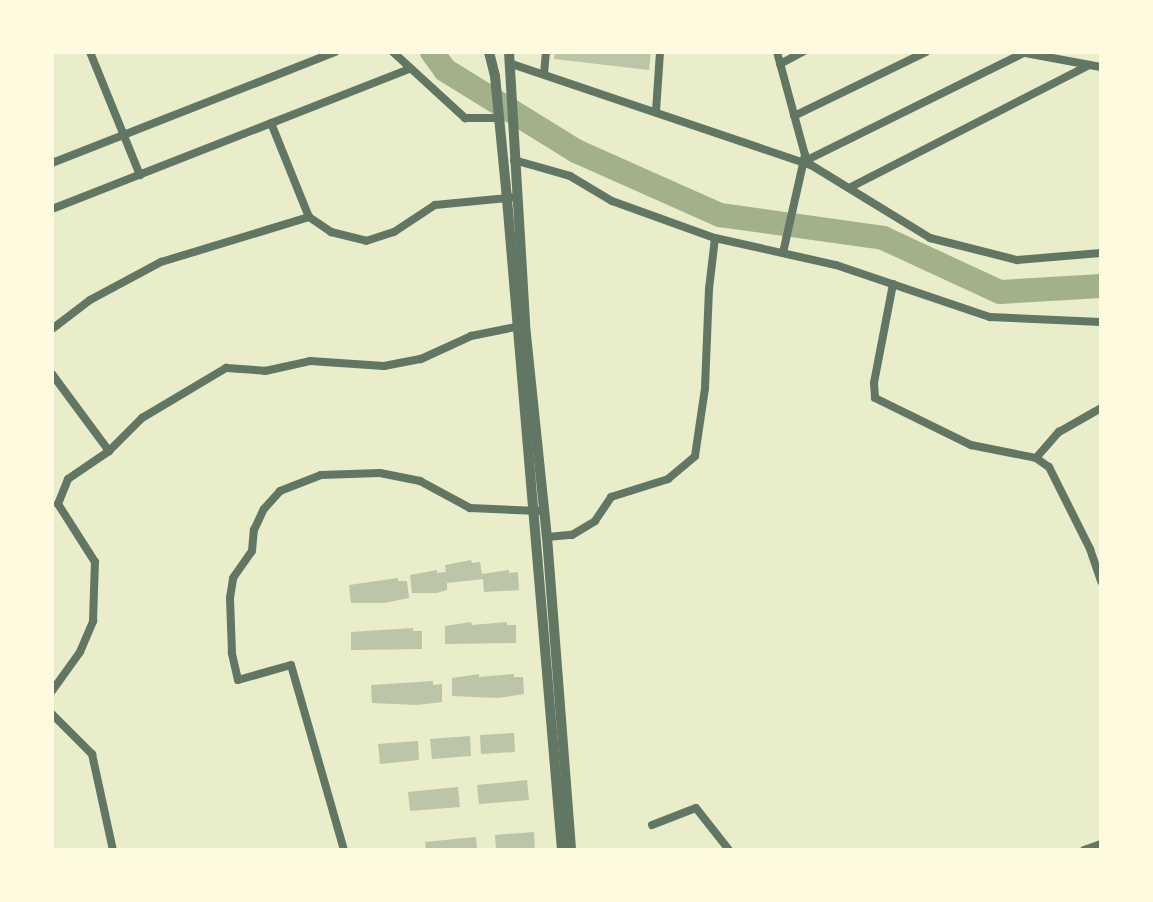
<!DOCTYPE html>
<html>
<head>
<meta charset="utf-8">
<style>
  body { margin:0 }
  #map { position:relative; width:1153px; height:902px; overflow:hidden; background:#e9edc9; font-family:"Asap Condensed",sans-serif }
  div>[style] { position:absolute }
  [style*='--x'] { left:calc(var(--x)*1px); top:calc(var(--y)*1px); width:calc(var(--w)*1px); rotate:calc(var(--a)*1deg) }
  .river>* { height:24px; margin:-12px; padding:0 12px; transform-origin:12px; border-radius:12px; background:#a3b18a }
  .building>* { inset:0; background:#bcc5a7 }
  .minor>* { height:8px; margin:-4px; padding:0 4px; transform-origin:4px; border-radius:4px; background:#617663 }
  .tertiary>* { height:10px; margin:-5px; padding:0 5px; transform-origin:5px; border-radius:5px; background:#617663 }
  span { translate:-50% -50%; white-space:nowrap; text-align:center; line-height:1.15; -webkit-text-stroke:8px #fefae0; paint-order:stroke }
  .frame { position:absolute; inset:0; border:54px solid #fefae0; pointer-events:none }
</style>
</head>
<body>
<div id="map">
  <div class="river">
    <i style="--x:432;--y:52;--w:22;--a:54"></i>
    <i style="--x:445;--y:70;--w:154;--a:31.7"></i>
    <i style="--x:576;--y:151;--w:158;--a:24"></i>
    <i style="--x:720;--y:215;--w:165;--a:8"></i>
    <i style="--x:883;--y:238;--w:129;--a:24.8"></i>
    <i style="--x:1000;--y:292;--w:101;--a:-3.4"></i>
  </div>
  <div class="building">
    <i style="clip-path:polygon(555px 52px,651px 52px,649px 70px,554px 59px)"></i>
    <i style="clip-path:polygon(471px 560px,472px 563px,480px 562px,482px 574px,509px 570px,509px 573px,518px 572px,519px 590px,484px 592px,483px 579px,447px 583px,447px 590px,437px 593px,412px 593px,410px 575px,437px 570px,437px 573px,446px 572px,445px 565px)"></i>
    <i style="clip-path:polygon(398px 578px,398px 581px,407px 581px,409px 598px,384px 603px,351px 603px,349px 585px)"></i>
    <i style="clip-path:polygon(471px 622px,472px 625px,507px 622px,507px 625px,516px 625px,516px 643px,445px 644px,445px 626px)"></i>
    <i style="clip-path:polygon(413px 628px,413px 631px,422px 631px,422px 649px,351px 650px,351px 632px)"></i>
    <i style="clip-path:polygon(479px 674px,479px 677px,514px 674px,514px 677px,523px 677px,524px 694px,498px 698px,452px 696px,452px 678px)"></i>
    <i style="clip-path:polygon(433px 681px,433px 685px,442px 684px,442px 702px,417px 705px,372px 703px,371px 685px)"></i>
    <i style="clip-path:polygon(514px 733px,515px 752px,481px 754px,480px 735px)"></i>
    <i style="clip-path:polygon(470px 736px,471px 756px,432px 759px,430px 739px)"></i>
    <i style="clip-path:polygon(418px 741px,419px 760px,380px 764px,378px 744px)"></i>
    <i style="clip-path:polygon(527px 780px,529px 800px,479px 804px,477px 785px)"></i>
    <i style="clip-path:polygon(458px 787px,460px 807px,410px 811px,408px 792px)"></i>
    <i style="clip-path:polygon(534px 832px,535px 850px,496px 850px,495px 835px)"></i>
    <i style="clip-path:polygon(476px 837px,477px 850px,426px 850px,425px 842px)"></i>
  </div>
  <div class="minor">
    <i style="--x:90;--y:52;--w:133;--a:67.9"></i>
    <i style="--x:393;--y:52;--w:98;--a:42.5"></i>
    <i style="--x:465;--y:118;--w:34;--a:0"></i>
    <i style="--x:777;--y:52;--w:107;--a:74.8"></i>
    <i style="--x:805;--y:155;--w:100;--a:102.7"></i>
    <i style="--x:1020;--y:52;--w:82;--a:10.5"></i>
    <i style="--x:509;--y:63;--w:319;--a:18.7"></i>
    <i style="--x:811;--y:165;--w:140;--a:31.5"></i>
    <i style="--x:930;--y:238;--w:90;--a:14.2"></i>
    <i style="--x:1017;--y:260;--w:84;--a:-4.8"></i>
    <i style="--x:780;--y:64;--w:26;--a:-28"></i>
    <i style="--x:544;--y:74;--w:22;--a:-85"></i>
    <i style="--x:656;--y:111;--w:59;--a:-86.1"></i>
    <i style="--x:794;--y:116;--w:147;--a:-25.9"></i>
    <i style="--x:271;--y:123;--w:101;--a:68"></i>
    <i style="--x:309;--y:217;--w:27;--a:34"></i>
    <i style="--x:331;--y:232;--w:36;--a:14"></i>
    <i style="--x:366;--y:241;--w:29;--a:-18"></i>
    <i style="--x:394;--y:232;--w:49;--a:-33.4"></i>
    <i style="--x:435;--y:205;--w:81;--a:-5.6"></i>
    <i style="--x:514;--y:160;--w:58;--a:15.9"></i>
    <i style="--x:570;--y:176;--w:49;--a:30.8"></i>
    <i style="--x:612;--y:201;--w:109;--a:19.8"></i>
    <i style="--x:715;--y:238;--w:124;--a:12.6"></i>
    <i style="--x:836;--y:265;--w:163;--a:18.7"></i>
    <i style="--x:990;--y:317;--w:111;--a:2.6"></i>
    <i style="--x:803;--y:162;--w:246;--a:-26.3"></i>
    <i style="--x:52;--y:163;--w:304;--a:-21.4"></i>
    <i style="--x:849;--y:188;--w:270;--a:-27.1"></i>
    <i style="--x:52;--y:209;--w:384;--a:-21.4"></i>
    <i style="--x:893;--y:284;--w:101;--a:100.9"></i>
    <i style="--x:874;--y:383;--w:15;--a:86"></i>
    <i style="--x:875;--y:398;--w:107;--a:26.1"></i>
    <i style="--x:971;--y:445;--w:66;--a:11.3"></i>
    <i style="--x:1036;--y:458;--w:16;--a:35"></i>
    <i style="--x:1049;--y:467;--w:92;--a:63.4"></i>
    <i style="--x:1090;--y:549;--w:34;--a:71"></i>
    <i style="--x:52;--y:329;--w:48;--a:-37.3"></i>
    <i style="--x:90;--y:300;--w:81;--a:-28.2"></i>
    <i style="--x:161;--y:262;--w:155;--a:-16.9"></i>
    <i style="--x:52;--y:374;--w:96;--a:53.5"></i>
    <i style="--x:1036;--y:458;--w:35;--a:-49"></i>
    <i style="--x:1059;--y:432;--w:48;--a:-29.7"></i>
    <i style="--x:547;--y:537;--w:25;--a:-5"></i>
    <i style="--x:572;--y:535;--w:27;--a:-31"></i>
    <i style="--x:595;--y:521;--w:29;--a:-56"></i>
    <i style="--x:611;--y:497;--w:60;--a:-17.5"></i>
    <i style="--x:668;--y:479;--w:35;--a:-40"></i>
    <i style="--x:695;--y:456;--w:69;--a:-81.6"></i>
    <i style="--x:705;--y:388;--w:99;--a:-87.7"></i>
    <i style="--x:709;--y:289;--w:51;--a:-83.3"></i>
    <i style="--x:52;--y:691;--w:48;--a:-54.3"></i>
    <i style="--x:80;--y:652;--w:34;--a:-67"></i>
    <i style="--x:93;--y:621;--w:59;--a:-88.1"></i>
    <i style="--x:95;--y:562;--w:69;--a:-122.5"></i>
    <i style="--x:58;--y:504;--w:27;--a:-68"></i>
    <i style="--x:68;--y:479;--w:50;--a:-34.3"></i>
    <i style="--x:109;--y:451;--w:47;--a:-45"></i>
    <i style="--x:142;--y:418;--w:98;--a:-30.8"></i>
    <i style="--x:226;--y:368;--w:39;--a:4"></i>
    <i style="--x:265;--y:371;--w:46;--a:-12.5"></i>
    <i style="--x:310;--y:361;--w:74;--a:3.9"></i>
    <i style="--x:384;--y:366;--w:38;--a:-11"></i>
    <i style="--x:421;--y:359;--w:55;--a:-24.7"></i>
    <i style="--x:471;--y:336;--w:50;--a:-11.5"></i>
    <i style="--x:52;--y:714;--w:57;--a:45"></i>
    <i style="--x:92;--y:754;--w:98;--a:77.7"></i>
    <i style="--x:652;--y:825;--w:47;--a:-21.1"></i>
    <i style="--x:696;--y:808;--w:53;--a:51.8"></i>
    <i style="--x:344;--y:850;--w:192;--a:-106"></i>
    <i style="--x:291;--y:665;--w:55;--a:164.2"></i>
    <i style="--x:238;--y:680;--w:28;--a:-103"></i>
    <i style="--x:232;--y:653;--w:55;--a:-92.1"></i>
    <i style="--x:230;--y:598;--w:20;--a:-81"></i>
    <i style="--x:233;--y:578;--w:33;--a:-55"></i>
    <i style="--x:252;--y:551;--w:21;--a:-85"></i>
    <i style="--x:254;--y:530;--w:23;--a:-65"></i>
    <i style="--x:264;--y:509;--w:24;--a:-48"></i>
    <i style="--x:280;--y:491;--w:44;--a:-21.3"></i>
    <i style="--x:321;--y:475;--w:59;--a:-1.9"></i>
    <i style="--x:380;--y:473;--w:41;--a:11.3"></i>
    <i style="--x:420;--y:481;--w:57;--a:28.4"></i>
    <i style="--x:470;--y:508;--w:69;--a:2.5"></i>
    <i style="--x:1084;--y:850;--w:18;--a:-19"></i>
  </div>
  <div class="tertiary">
    <i style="--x:489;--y:52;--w:25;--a:76"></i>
    <i style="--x:495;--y:76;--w:124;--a:84.4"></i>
    <i style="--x:507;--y:199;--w:653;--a:85.17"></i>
    <i style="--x:509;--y:52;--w:273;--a:86.6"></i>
    <i style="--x:525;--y:325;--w:213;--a:84.1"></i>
    <i style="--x:547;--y:537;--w:314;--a:85.6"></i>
  </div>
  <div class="frame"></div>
</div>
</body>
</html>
